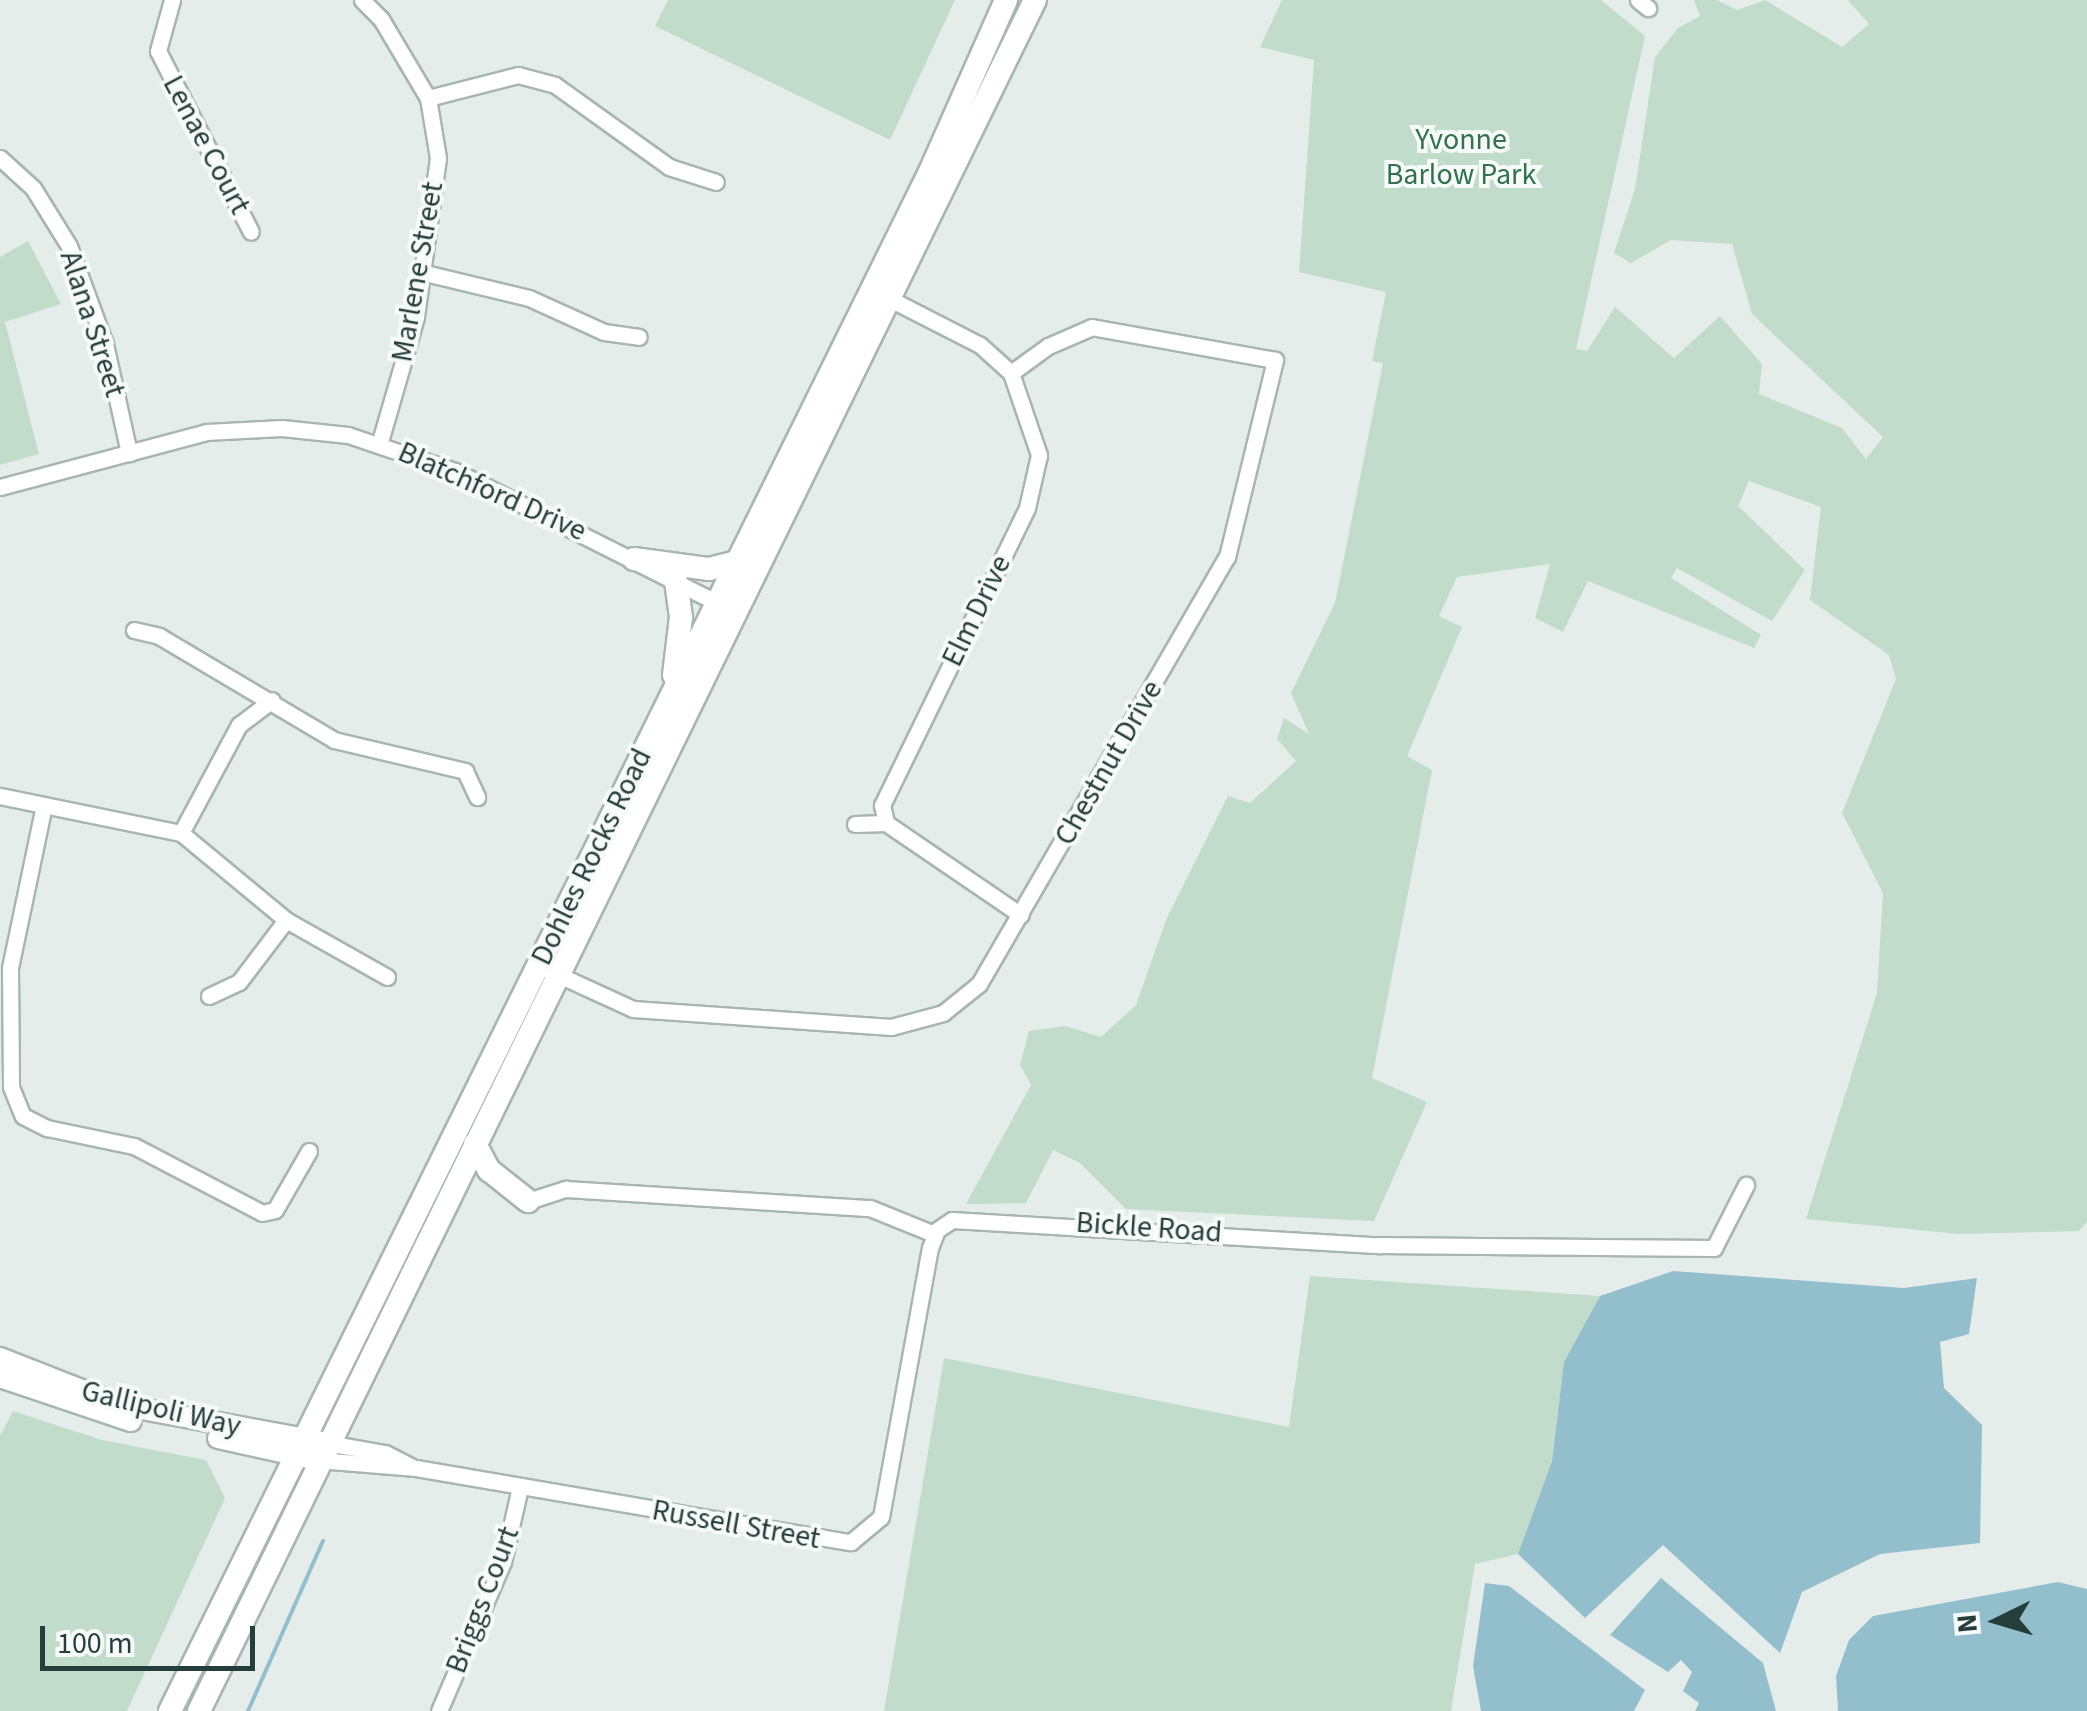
<!DOCTYPE html>
<html>
<head>
<meta charset="utf-8">
<style>
  body { margin:0 }
  #map { position:relative; width:2087px; height:1711px; overflow:hidden; background:#e5edea; font-family:"Source Sans 3",sans-serif }
  div>[style] { position:absolute }
  [style*='--x'] { left:calc(var(--x)*1px); top:calc(var(--y)*1px); width:calc(var(--w)*1px); rotate:calc(var(--a)*1deg) }
  .green>* { inset:0; background:#c1dcca }
  .water>* { inset:0; background:#93bfcd }
  .stream>* { height:4px; margin:-2px; padding:0 2px; transform-origin:2px; border-radius:2px; background:#93bfcd }
  .roads { filter:drop-shadow(2px 0 #a8b5b1) drop-shadow(-2px 0 #a8b5b1) drop-shadow(0 2px #a8b5b1) drop-shadow(0 -2px #a8b5b1) }
  .minor>* { height:15px; margin:-7.5px; padding:0 7.5px; transform-origin:7.5px; border-radius:7.5px; background:#fff }
  .tertiary>* { height:20px; margin:-10px; padding:0 10px; transform-origin:10px; border-radius:10px; background:#fff }
  .secondary>* { height:22px; margin:-11px; padding:0 11px; transform-origin:11px; border-radius:11px; background:#fff }
  span { translate:-50% -50%; white-space:nowrap; text-align:center; line-height:1.15; -webkit-text-stroke:8px #f6faf8; paint-order:stroke }
  .park-label { font-size:30px; color:#337150 }
  .street-label { font-size:30px; color:#263e39 }
  .north { position:absolute; left:1947px; top:1571px; width:100px; height:100px; -webkit-text-stroke:8px #f6faf8; paint-order:stroke; rotate:265deg; font-size:28px; font-weight:700; line-height:40px; text-align:center; color:#263e39 }
  .north::after { content:''; display:block; margin:auto; width:35px; height:45px; background:#263e39; clip-path:polygon(50% 0,100% 100%,50% 72%,0 100%) }
  .scale { position:absolute; left:40px; top:1626px; width:215px; height:45px; box-sizing:border-box; border:5px solid #263e39; border-top:0; padding-left:12px; font-size:30px; line-height:35px; white-space:nowrap; color:#263e39; -webkit-text-stroke:8px #f6faf8; paint-order:stroke }
</style>
</head>
<body>
<div id="map">
  <div class="green">
    <i style="clip-path:polygon(668px 0,955px 0,890px 140px,655px 26px)"></i>
    <i style="clip-path:polygon(1282px 0,1601px 0,1645px 36px,1576px 349px,1587px 351px,1615px 307px,1674px 358px,1720px 316px,1762px 364px,1759px 394px,1842px 428px,1866px 459px,1883px 437px,1752px 314px,1732px 244px,1671px 240px,1631px 263px,1614px 253px,1635px 189px,1655px 57px,1678px 28px,1700px 16px,1694px 0,1717px 0,1737px 10px,1765px 0,1842px 47px,1869px 24px,1848px 0,2087px 0,2087px 1222px,2079px 1231px,1959px 1234px,1806px 1219px,1877px 993px,1883px 893px,1842px 813px,1896px 679px,1889px 655px,1810px 600px,1821px 507px,1749px 481px,1738px 506px,1805px 570px,1772px 621px,1677px 568px,1671px 578px,1761px 635px,1754px 648px,1588px 581px,1563px 632px,1535px 618px,1550px 564px,1457px 577px,1439px 616px,1462px 627px,1407px 756px,1432px 770px,1372px 1078px,1427px 1102px,1374px 1221px,1126px 1209px,1080px 1163px,1053px 1150px,1026px 1203px,966px 1204px,1031px 1085px,1020px 1065px,1029px 1031px,1065px 1026px,1101px 1037px,1136px 1005px,1166px 920px,1228px 796px,1250px 803px,1296px 761px,1277px 739px,1284px 718px,1309px 734px,1291px 693px,1335px 603px,1383px 363px,1372px 361px,1386px 292px,1299px 272px,1314px 60px,1260px 47px)"></i>
    <i style="clip-path:polygon(28px 241px,61px 304px,5px 322px,39px 454px,0 465px,0 257px)"></i>
    <i style="clip-path:polygon(1310px 1276px,1600px 1296px,1564px 1362px,1552px 1461px,1518px 1554px,1475px 1564px,1451px 1711px,884px 1711px,944px 1358px,1289px 1427px)"></i>
    <i style="clip-path:polygon(13px 1411px,102px 1440px,206px 1460px,225px 1498px,127px 1711px,0 1711px,0 1436px)"></i>
  </div>
  <div class="water">
    <i style="clip-path:polygon(1673px 1271px,1904px 1288px,1977px 1278px,1969px 1334px,1940px 1342px,1944px 1388px,1982px 1425px,1980px 1543px,1880px 1554px,1802px 1592px,1780px 1653px,1663px 1545px,1585px 1618px,1518px 1554px,1552px 1461px,1564px 1362px,1600px 1296px)"></i>
    <i style="clip-path:polygon(1661px 1578px,1763px 1663px,1776px 1711px,1695px 1711px,1699px 1703px,1683px 1691px,1692px 1672px,1681px 1660px,1668px 1672px,1610px 1635px)"></i>
    <i style="clip-path:polygon(2058px 1582px,2087px 1589px,2087px 1711px,1838px 1711px,1836px 1676px,1849px 1640px,1873px 1616px)"></i>
    <i style="clip-path:polygon(1485px 1583px,1509px 1586px,1645px 1690px,1634px 1711px,1481px 1711px,1473px 1666px)"></i>
  </div>
  <div class="stream">
    <i style="--x:248;--y:1711;--w:186;--a:-66.2"></i>
  </div>
  <div class="roads">
    <div class="minor">
      <i style="--x:172;--y:0;--w:53;--a:105.4"></i>
      <i style="--x:158;--y:51;--w:203;--a:62.8"></i>
      <i style="--x:362;--y:0;--w:27;--a:45"></i>
      <i style="--x:381;--y:19;--w:92;--a:59.3"></i>
      <i style="--x:428;--y:98;--w:61;--a:80.5"></i>
      <i style="--x:438;--y:158;--w:161;--a:97.9"></i>
      <i style="--x:416;--y:317;--w:130;--a:106.1"></i>
      <i style="--x:1638;--y:0;--w:13;--a:39"></i>
      <i style="--x:428;--y:98;--w:93;--a:-14.3"></i>
      <i style="--x:518;--y:75;--w:38;--a:15"></i>
      <i style="--x:555;--y:85;--w:140;--a:35.7"></i>
      <i style="--x:669;--y:167;--w:49;--a:17.7"></i>
      <i style="--x:0;--y:158;--w:45;--a:42.3"></i>
      <i style="--x:33;--y:188;--w:68;--a:58.2"></i>
      <i style="--x:69;--y:246;--w:104;--a:69.8"></i>
      <i style="--x:105;--y:344;--w:112;--a:77.6"></i>
      <i style="--x:425;--y:273;--w:107;--a:13.5"></i>
      <i style="--x:529;--y:298;--w:82;--a:24.4"></i>
      <i style="--x:604;--y:332;--w:35;--a:8"></i>
      <i style="--x:892;--y:300;--w:99;--a:27.1"></i>
      <i style="--x:980;--y:345;--w:42;--a:42.1"></i>
      <i style="--x:1011;--y:373;--w:87;--a:71.1"></i>
      <i style="--x:1039;--y:455;--w:54;--a:102.8"></i>
      <i style="--x:1027;--y:508;--w:331;--a:116"></i>
      <i style="--x:882;--y:805;--w:18;--a:77"></i>
      <i style="--x:886;--y:823;--w:163;--a:34.3"></i>
      <i style="--x:0;--y:487;--w:213;--a:-14.9"></i>
      <i style="--x:206;--y:432;--w:76;--a:-3"></i>
      <i style="--x:282;--y:428;--w:66;--a:6.1"></i>
      <i style="--x:348;--y:435;--w:113;--a:18.6"></i>
      <i style="--x:455;--y:471;--w:300;--a:26.7"></i>
      <i style="--x:134;--y:630;--w:26;--a:13"></i>
      <i style="--x:159;--y:636;--w:204;--a:30.7"></i>
      <i style="--x:334;--y:740;--w:135;--a:13.3"></i>
      <i style="--x:465;--y:771;--w:29;--a:65"></i>
      <i style="--x:0;--y:796;--w:185;--a:11.6"></i>
      <i style="--x:181;--y:833;--w:136;--a:39.6"></i>
      <i style="--x:286;--y:920;--w:116;--a:29.4"></i>
      <i style="--x:44;--y:805;--w:167;--a:101.8"></i>
      <i style="--x:10;--y:968;--w:119;--a:89.5"></i>
      <i style="--x:11;--y:1087;--w:31;--a:68"></i>
      <i style="--x:23;--y:1116;--w:27;--a:27"></i>
      <i style="--x:47;--y:1128;--w:89;--a:11.7"></i>
      <i style="--x:134;--y:1146;--w:144;--a:27.6"></i>
      <i style="--x:262;--y:1213;--w:13;--a:-13"></i>
      <i style="--x:275;--y:1210;--w:68;--a:-60"></i>
      <i style="--x:855;--y:824;--w:31;--a:-2"></i>
      <i style="--x:181;--y:833;--w:123;--a:-61.8"></i>
      <i style="--x:239;--y:725;--w:41;--a:-37.1"></i>
      <i style="--x:550;--y:971;--w:91;--a:24.6"></i>
      <i style="--x:633;--y:1009;--w:259;--a:4"></i>
      <i style="--x:891;--y:1027;--w:54;--a:-15.1"></i>
      <i style="--x:943;--y:1013;--w:46;--a:-38.9"></i>
      <i style="--x:979;--y:984;--w:494;--a:-59.9"></i>
      <i style="--x:1227;--y:557;--w:203;--a:-76.3"></i>
      <i style="--x:1275;--y:360;--w:186;--a:-169.8"></i>
      <i style="--x:1092;--y:327;--w:48;--a:156.6"></i>
      <i style="--x:1048;--y:346;--w:46;--a:143.9"></i>
      <i style="--x:209;--y:996;--w:33;--a:-25"></i>
      <i style="--x:239;--y:982;--w:78;--a:-52.8"></i>
      <i style="--x:528;--y:1201;--w:40;--a:-18"></i>
      <i style="--x:566;--y:1189;--w:305;--a:3.6"></i>
      <i style="--x:870;--y:1208;--w:69;--a:22.1"></i>
      <i style="--x:327;--y:1443;--w:59;--a:9.8"></i>
      <i style="--x:385;--y:1453;--w:30;--a:27"></i>
      <i style="--x:318;--y:1460;--w:98;--a:4.7"></i>
      <i style="--x:416;--y:1468;--w:441;--a:9.7"></i>
      <i style="--x:851;--y:1542;--w:39;--a:-40"></i>
      <i style="--x:881;--y:1517;--w:273;--a:-79.7"></i>
      <i style="--x:930;--y:1248;--w:19;--a:-69"></i>
      <i style="--x:937;--y:1230;--w:18;--a:-34"></i>
      <i style="--x:952;--y:1220;--w:428;--a:3.4"></i>
      <i style="--x:1379;--y:1245;--w:335;--a:0.5"></i>
      <i style="--x:1714;--y:1248;--w:71;--a:-63.1"></i>
      <i style="--x:439;--y:1711;--w:162;--a:-66.8"></i>
      <i style="--x:503;--y:1562;--w:77;--a:-77.2"></i>
    </div>
    <div class="tertiary">
      <i style="--x:0;--y:1358;--w:129;--a:21.4"></i>
      <i style="--x:120;--y:1405;--w:210;--a:10.4"></i>
      <i style="--x:0;--y:1377;--w:138;--a:18.6"></i>
      <i style="--x:218;--y:1438;--w:102;--a:12.4"></i>
    </div>
    <div class="secondary">
      <i style="--x:634;--y:559;--w:76;--a:7.6"></i>
      <i style="--x:709;--y:569;--w:30;--a:-14"></i>
      <i style="--x:674;--y:675;--w:58;--a:-83.1"></i>
      <i style="--x:681;--y:617;--w:35;--a:-98"></i>
      <i style="--x:475;--y:1144;--w:30;--a:62"></i>
      <i style="--x:489;--y:1170;--w:50;--a:38.5"></i>
      <i style="--x:170;--y:1711;--w:1714;--a:-63.72"></i>
      <i style="--x:929;--y:174;--w:190;--a:-66.1"></i>
      <i style="--x:199;--y:1711;--w:1904;--a:-63.96"></i>
    </div>
  </div>
  <div class="park-label">
    <span style="left:1461px;top:157px">Yvonne<br>Barlow Park</span>
  </div>
  <div class="street-label">
    <span style="left:206px;top:145px;rotate:62deg">Lenae Court</span>
    <span style="left:418px;top:272px;rotate:-80deg">Marlene Street</span>
    <span style="left:92px;top:324px;rotate:72deg">Alana Street</span>
    <span style="left:492px;top:492px;rotate:24deg">Blatchford Drive</span>
    <span style="left:977px;top:611px;rotate:-64deg">Elm Drive</span>
    <span style="left:1109px;top:763px;rotate:-60deg">Chestnut Drive</span>
    <span style="left:592px;top:857px;rotate:-64deg">Dohles Rocks Road</span>
    <span style="left:1149px;top:1228px;rotate:4deg">Bickle Road</span>
    <span style="left:161px;top:1409px;rotate:13deg">Gallipoli Way</span>
    <span style="left:736px;top:1525px;rotate:10deg">Russell Street</span>
    <span style="left:483px;top:1600px;rotate:-69deg">Briggs Court</span>
  </div>
  <div class="north">N</div>
  <div class="scale">100 m</div>
</div>
</body>
</html>
